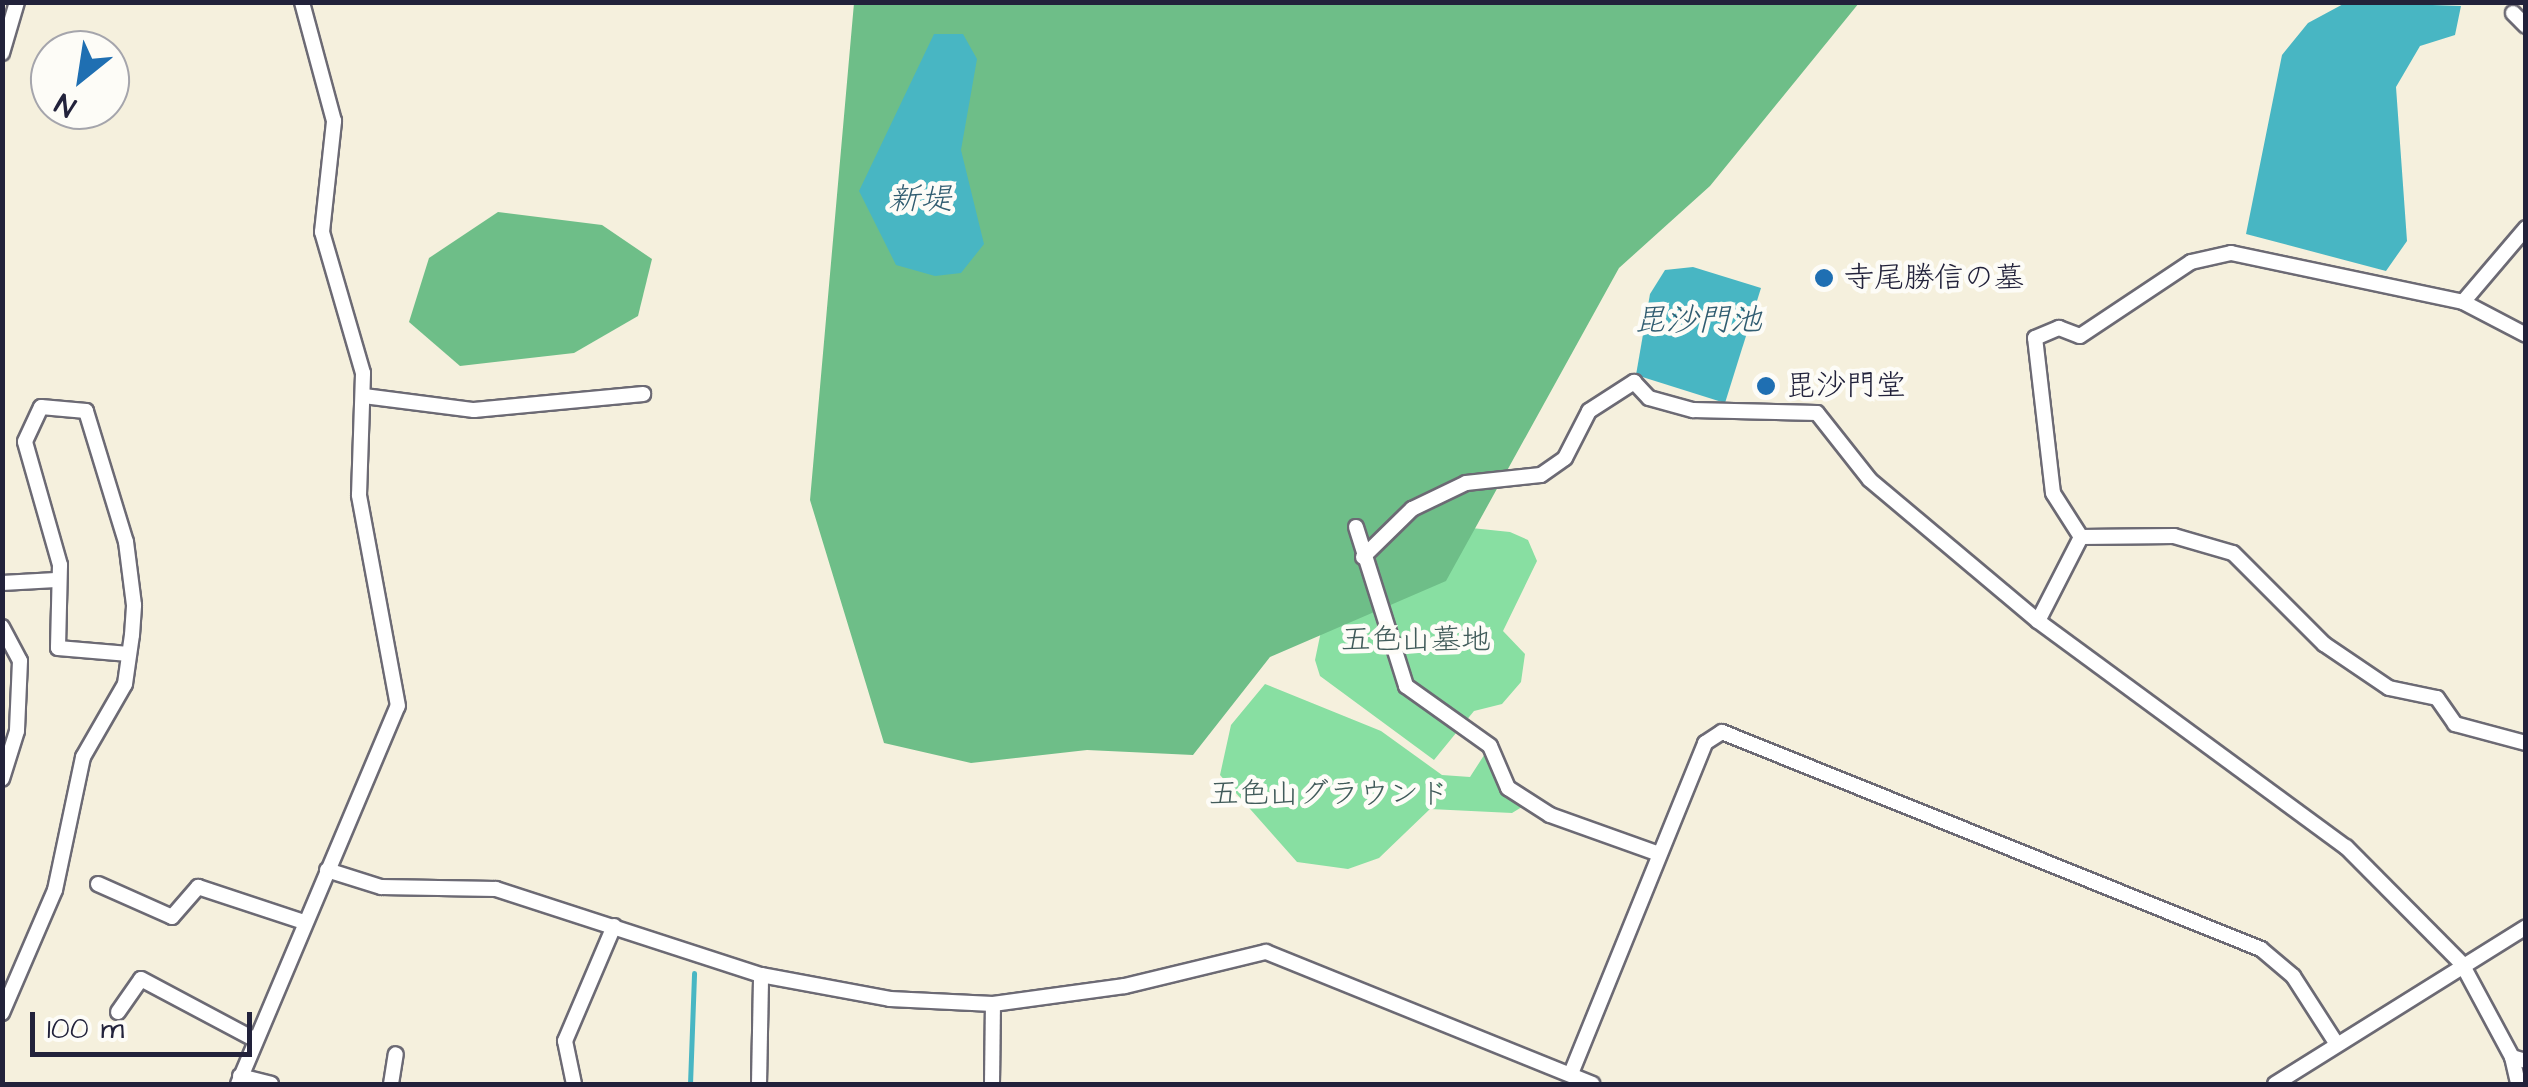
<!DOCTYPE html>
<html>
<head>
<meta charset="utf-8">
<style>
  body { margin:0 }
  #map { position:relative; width:2528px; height:1087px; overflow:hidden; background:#f5f0dd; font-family:"Architects Daughter","Klee One",sans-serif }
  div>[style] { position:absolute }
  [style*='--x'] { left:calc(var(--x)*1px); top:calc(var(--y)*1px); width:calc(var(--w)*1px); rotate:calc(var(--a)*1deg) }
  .green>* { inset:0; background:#88dfa2 }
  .forest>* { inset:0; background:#6ebe88 }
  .water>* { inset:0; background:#48b6c3 }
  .stream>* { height:5px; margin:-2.5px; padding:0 2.5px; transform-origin:2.5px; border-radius:2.5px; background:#48b6c3 }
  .roads { filter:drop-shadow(2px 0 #6c6a74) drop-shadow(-2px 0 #6c6a74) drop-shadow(0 2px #6c6a74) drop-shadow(0 -2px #6c6a74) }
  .street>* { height:14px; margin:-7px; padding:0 7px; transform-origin:7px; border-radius:7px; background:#fff }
  .dots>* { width:28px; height:28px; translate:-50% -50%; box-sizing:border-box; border:5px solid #fdfcf7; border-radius:50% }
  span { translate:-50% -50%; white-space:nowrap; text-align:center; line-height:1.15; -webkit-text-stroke:9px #fdfcf7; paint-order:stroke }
  .poi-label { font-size:30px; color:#22223b }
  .left { translate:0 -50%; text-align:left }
  .park-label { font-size:30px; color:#415b5a }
  .water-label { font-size:32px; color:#315d71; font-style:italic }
  .frame { position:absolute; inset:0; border:5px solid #22223b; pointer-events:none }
  .north { position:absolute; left:30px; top:30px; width:100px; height:100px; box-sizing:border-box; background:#fdfcf7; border:2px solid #a5a5ac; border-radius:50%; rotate:210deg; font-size:28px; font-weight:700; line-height:40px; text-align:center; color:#22223b }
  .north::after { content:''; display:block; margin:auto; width:35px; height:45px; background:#1f6fb2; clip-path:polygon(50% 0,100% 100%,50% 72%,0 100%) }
  .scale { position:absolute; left:30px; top:1012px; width:222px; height:45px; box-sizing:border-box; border:5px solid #22223b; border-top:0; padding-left:12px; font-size:30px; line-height:35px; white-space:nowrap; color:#22223b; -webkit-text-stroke:8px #fdfcf7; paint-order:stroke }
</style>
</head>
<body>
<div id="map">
  <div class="green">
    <i style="clip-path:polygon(1452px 526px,1510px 532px,1528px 540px,1537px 561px,1503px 631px,1525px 654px,1521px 682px,1502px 704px,1474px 711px,1434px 760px,1320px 676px,1315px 660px,1325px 612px)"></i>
    <i style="clip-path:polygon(1265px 684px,1381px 731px,1442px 775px,1470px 777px,1490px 746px,1508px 788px,1530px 802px,1512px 813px,1430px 809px,1379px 858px,1348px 869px,1297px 862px,1220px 775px,1231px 725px)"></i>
  </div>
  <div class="forest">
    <i style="clip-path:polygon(854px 3px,1859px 3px,1710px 186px,1619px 268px,1446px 581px,1270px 657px,1193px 755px,1087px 750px,971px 763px,884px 743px,810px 500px)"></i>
    <i style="clip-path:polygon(498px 212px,602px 225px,652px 259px,638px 316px,574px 353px,460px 366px,409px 322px,429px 258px)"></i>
  </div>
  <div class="water">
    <i style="clip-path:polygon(2347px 2px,2461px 6px,2455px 35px,2420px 46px,2396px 87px,2407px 241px,2386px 271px,2246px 234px,2282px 55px,2308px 23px)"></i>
    <i style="clip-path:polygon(934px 34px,963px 34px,977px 59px,961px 150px,984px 244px,961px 273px,935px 276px,896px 265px,859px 191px)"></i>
    <i style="clip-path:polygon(1693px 267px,1761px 288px,1725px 403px,1636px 375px,1650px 294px,1665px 270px)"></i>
  </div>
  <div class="stream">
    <i style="--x:690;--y:1084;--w:111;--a:-87.9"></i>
  </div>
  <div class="roads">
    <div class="street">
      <i style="--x:2513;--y:13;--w:18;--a:45"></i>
      <i style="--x:2;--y:53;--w:53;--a:-73.6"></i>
      <i style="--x:2526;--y:228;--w:97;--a:130.4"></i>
      <i style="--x:2463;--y:302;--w:71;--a:27.6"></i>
      <i style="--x:364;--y:396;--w:111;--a:7.3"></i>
      <i style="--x:474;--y:410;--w:170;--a:-5.4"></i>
      <i style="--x:1356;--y:527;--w:167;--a:72.5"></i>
      <i style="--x:1406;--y:686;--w:103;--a:35.5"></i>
      <i style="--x:1490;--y:746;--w:46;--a:66.8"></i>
      <i style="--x:1508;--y:788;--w:50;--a:32.7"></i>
      <i style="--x:1550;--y:815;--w:116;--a:19.7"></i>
      <i style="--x:2081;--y:537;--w:93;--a:-0.6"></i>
      <i style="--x:2174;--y:536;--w:61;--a:16.1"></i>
      <i style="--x:2233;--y:553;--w:129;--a:45"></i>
      <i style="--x:2324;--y:644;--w:78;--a:34.1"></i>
      <i style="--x:2389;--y:688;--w:49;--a:11.8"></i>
      <i style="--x:2437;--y:698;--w:32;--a:55"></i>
      <i style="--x:2455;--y:724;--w:73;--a:15"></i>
      <i style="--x:1363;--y:557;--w:69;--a:-44.4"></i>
      <i style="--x:1412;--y:509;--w:60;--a:-25.7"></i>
      <i style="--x:1466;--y:483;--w:75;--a:-6.1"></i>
      <i style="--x:1541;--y:475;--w:29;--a:-35"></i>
      <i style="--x:1565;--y:458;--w:53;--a:-62.9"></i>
      <i style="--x:1589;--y:411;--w:54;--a:-32.8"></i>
      <i style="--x:1634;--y:382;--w:22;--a:47"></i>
      <i style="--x:1649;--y:398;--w:46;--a:15.3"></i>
      <i style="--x:1693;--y:410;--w:124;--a:1.4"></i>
      <i style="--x:1817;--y:413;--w:85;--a:51.7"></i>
      <i style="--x:1870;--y:480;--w:219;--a:40"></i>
      <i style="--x:2038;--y:621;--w:382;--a:36.3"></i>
      <i style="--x:2346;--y:847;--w:165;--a:45.2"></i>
      <i style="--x:2462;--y:964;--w:106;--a:61.7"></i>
      <i style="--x:2512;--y:1057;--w:15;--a:16"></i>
      <i style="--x:2;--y:583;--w:54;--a:-3.2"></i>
      <i style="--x:2038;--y:621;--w:94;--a:-62.9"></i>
      <i style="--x:2081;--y:537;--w:52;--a:-122.5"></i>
      <i style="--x:2053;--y:493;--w:156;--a:-96.6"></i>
      <i style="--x:2035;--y:338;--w:26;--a:-23"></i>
      <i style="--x:2059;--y:328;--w:22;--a:21"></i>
      <i style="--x:2080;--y:336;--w:133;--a:-33.7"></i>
      <i style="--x:2191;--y:262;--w:41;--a:-12.7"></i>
      <i style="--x:2231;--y:253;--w:237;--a:11.9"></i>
      <i style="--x:2;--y:627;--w:38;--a:62"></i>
      <i style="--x:20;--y:661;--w:70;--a:92.5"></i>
      <i style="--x:17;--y:731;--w:50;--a:107.4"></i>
      <i style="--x:327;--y:870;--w:57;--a:17.5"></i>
      <i style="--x:381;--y:887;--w:115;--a:1"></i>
      <i style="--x:496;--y:889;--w:279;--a:18"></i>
      <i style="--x:761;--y:975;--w:131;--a:10.5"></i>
      <i style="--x:890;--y:999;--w:103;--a:2.8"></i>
      <i style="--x:993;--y:1004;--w:133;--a:-7.8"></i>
      <i style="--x:1125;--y:986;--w:145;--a:-13.6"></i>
      <i style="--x:1266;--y:952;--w:352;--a:22"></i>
      <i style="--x:98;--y:884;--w:81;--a:24"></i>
      <i style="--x:172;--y:917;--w:40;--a:-49"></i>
      <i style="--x:198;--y:887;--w:112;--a:18.3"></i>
      <i style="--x:118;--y:1012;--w:40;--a:-55.1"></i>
      <i style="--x:141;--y:979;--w:128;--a:28"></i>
      <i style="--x:2;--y:1013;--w:134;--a:-66.7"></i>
      <i style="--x:55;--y:890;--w:136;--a:-78.1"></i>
      <i style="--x:83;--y:757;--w:84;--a:-60.1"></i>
      <i style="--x:125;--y:684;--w:49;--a:-81.9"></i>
      <i style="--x:132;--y:635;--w:30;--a:-86"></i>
      <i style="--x:134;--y:605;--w:64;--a:-97.2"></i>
      <i style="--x:126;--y:542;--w:137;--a:-107"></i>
      <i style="--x:86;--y:411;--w:45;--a:-174.9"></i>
      <i style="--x:41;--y:407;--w:38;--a:115"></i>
      <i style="--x:25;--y:442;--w:128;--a:74.1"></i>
      <i style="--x:60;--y:565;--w:83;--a:91.4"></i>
      <i style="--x:58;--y:648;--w:71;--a:4.8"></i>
      <i style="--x:2512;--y:1057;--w:28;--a:77"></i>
      <i style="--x:1572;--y:1071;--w:354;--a:-67.9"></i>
      <i style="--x:1705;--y:743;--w:20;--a:-33"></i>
      <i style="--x:1722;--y:732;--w:581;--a:21.93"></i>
      <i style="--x:2261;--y:949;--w:42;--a:40.2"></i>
      <i style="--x:2293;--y:976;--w:80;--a:57.3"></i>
      <i style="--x:240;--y:1076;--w:32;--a:14"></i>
      <i style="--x:238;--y:1084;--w:410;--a:-67.1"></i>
      <i style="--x:398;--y:706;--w:215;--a:-100.5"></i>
      <i style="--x:359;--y:495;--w:122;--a:-88.1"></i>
      <i style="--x:363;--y:373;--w:147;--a:-106.2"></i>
      <i style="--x:322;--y:232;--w:112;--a:-83.8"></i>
      <i style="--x:334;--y:121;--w:123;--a:-105.1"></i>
      <i style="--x:391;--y:1084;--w:30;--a:-81"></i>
      <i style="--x:574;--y:1084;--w:44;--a:-101.8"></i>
      <i style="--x:565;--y:1041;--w:125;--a:-66.9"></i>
      <i style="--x:759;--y:1084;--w:109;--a:-88.9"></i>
      <i style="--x:992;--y:1084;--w:80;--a:-89.3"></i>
      <i style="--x:2275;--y:1084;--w:296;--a:-32"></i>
    </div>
  </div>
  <div class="dots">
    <i style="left:1824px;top:278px;background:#1f6fb2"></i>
    <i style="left:1766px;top:386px;background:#1f6fb2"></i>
  </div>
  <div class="poi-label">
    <span class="left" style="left:1844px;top:278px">寺尾勝信の墓</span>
    <span class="left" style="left:1786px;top:386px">毘沙門堂</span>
  </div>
  <div class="park-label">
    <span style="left:1416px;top:640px">五色山墓地</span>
    <span style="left:1329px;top:794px">五色山グラウンド</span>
  </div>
  <div class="water-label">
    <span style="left:920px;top:200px">新堤</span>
    <span style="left:1698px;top:321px">毘沙門池</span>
  </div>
  <div class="frame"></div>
  <div class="north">N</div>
  <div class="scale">100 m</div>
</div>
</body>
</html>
